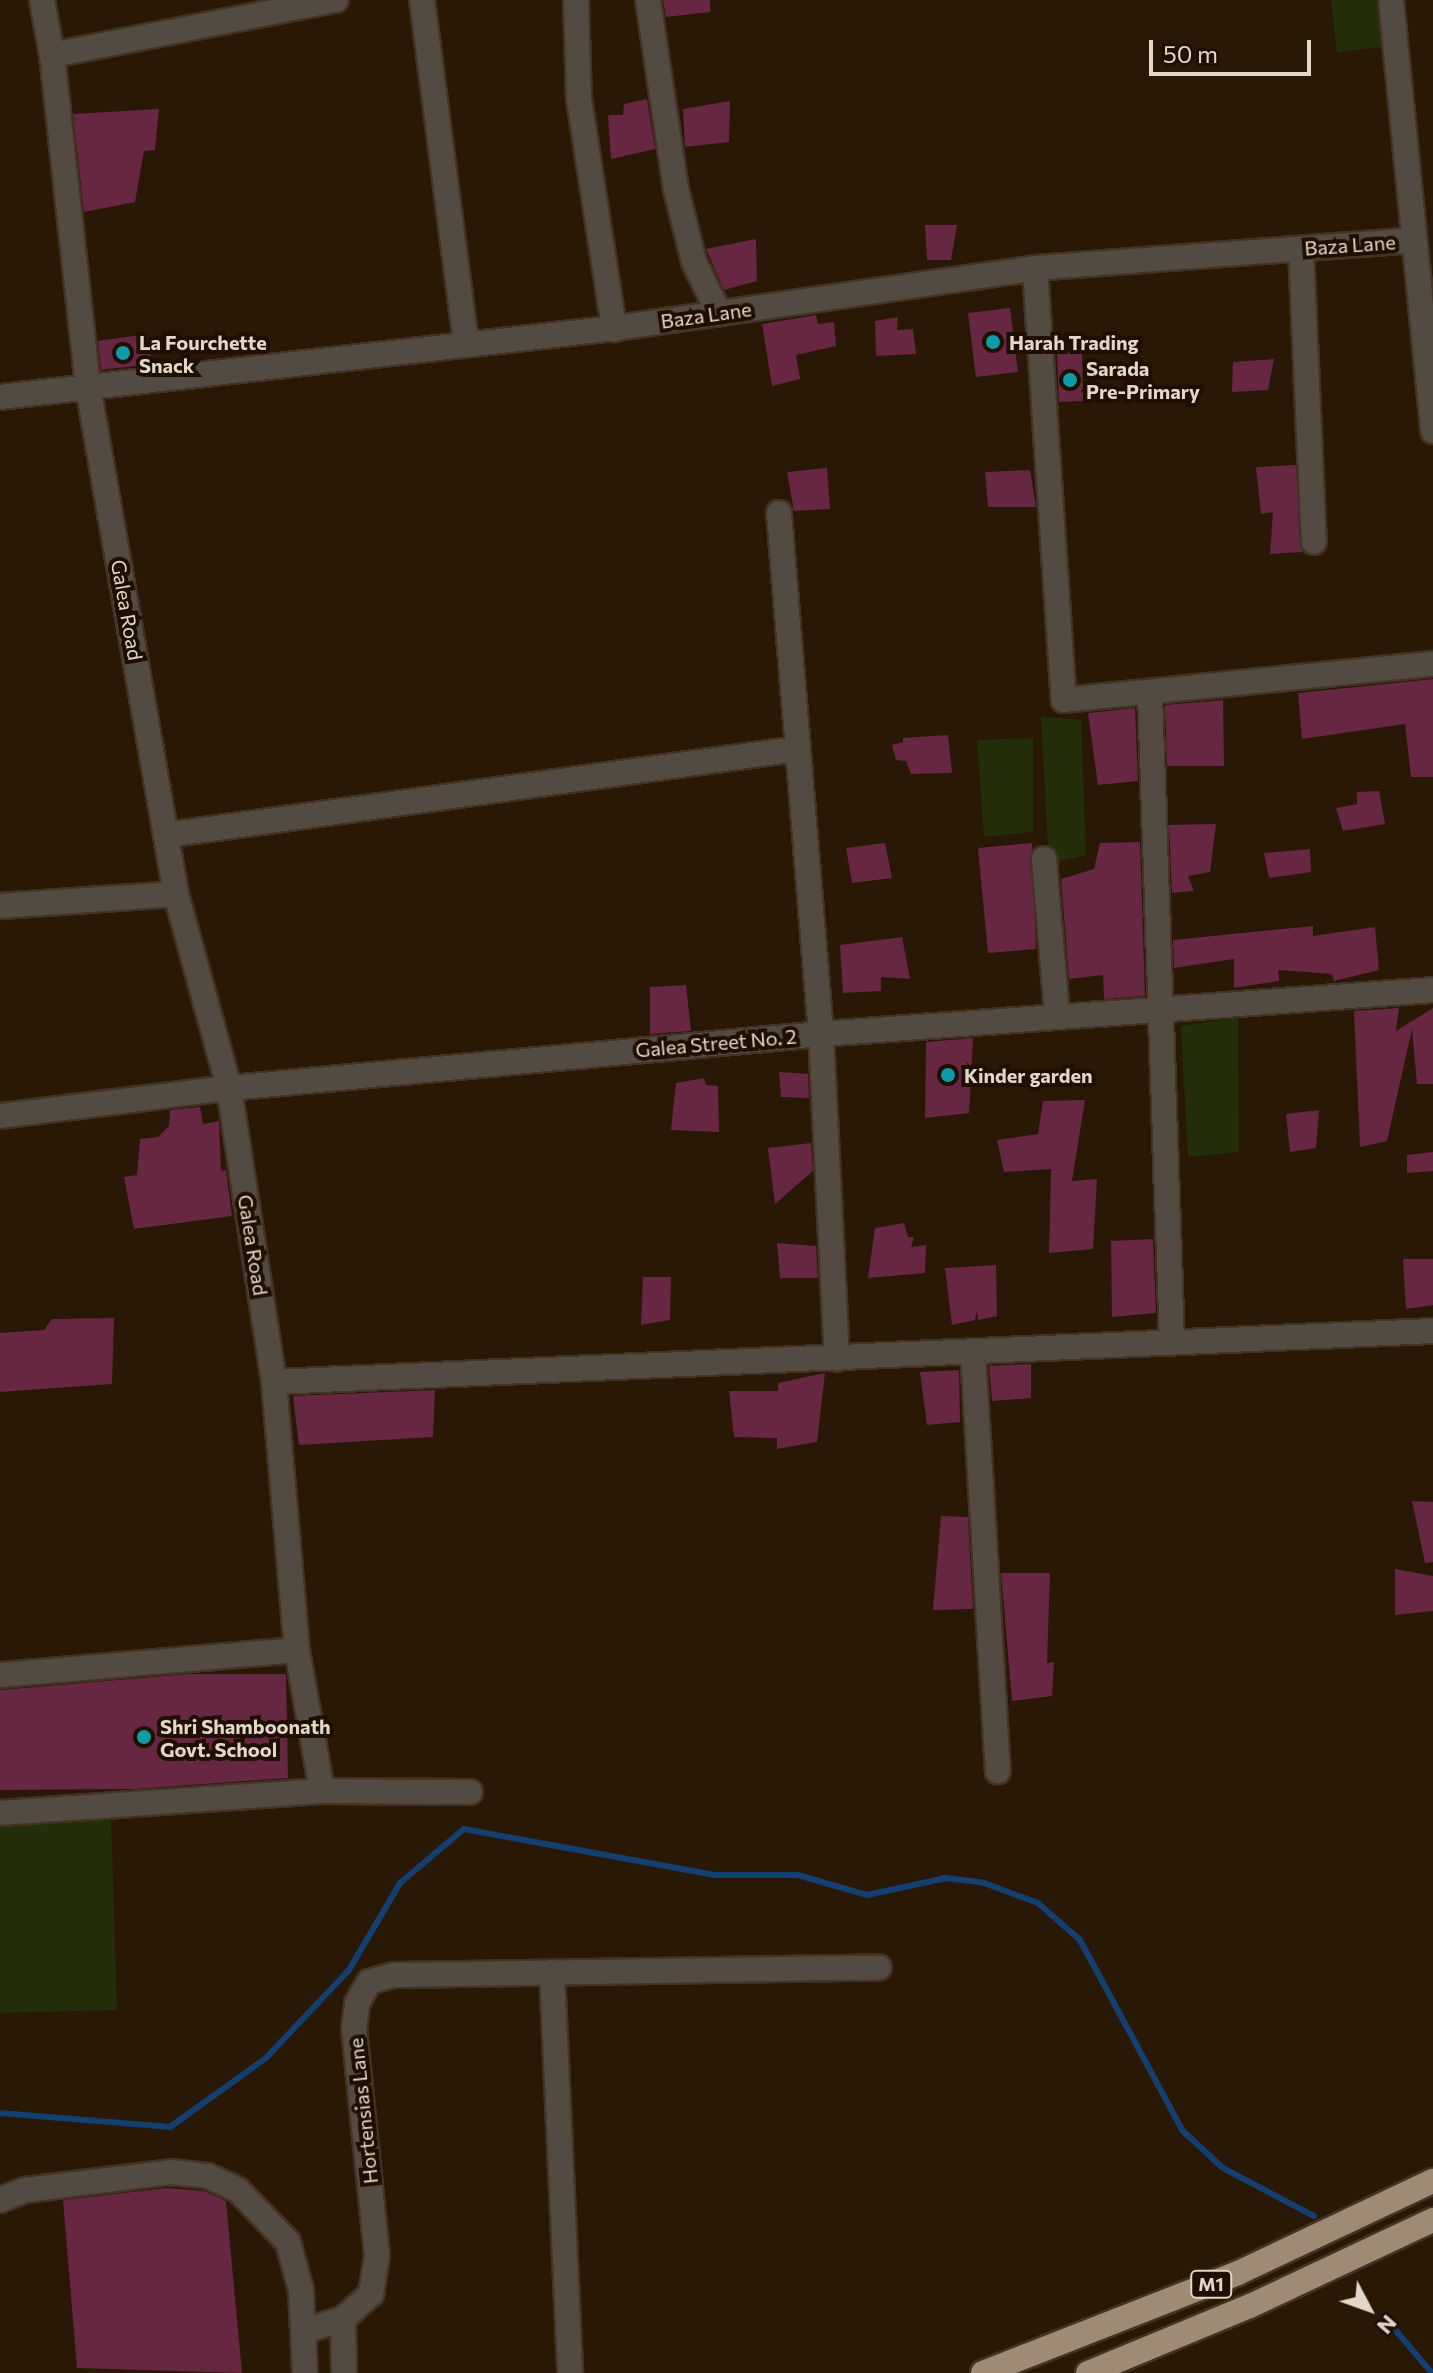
<!DOCTYPE html>
<html>
<head>
<meta charset="utf-8">
<style>
  body { margin:0 }
  #map { position:relative; width:1433px; height:2373px; overflow:hidden; background:#291806; font-family:Commissioner,sans-serif }
  div>[style] { position:absolute }
  [style*='--x'] { left:calc(var(--x)*1px); top:calc(var(--y)*1px); width:calc(var(--w)*1px); rotate:calc(var(--a)*1deg) }
  .green>* { inset:0; background:#242e0b }
  .stream>* { height:6px; margin:-3px; padding:0 3px; transform-origin:3px; border-radius:3px; background:#134071 }
  .building>* { inset:0; background:#672641 }
  .roads { filter:drop-shadow(2px 0 #433322) drop-shadow(-2px 0 #433322) drop-shadow(0 2px #433322) drop-shadow(0 -2px #433322) }
  .minor>* { height:24px; margin:-12px; padding:0 12px; transform-origin:12px; border-radius:12px; background:#534b42 }
  .highway>* { height:24px; margin:-12px; padding:0 12px; transform-origin:12px; border-radius:12px; background:#9f8b75 }
  .dots>* { width:22px; height:22px; translate:-50% -50%; box-sizing:border-box; border:4px solid #1f0f01; border-radius:50% }
  span { translate:-50% -50%; white-space:nowrap; text-align:center; line-height:1.15; -webkit-text-stroke:8px #1f0f01; paint-order:stroke }
  .shield-label span { padding:2px 6px; background:#1f0f01; border:2px solid; border-radius:6px; -webkit-text-stroke-width:0 }
  .shield-label { font-size:18px; color:#e2d7cb; font-weight:700 }
  .street-label { font-size:20px; color:#e2d7cb }
  .poi-label { font-size:20px; color:#e2d7cb; font-weight:700 }
  .left { translate:0 -50%; text-align:left }
  .north { position:absolute; left:1329px; top:2269px; width:80px; height:80px; -webkit-text-stroke:6px #1f0f01; paint-order:stroke; rotate:131deg; font-size:22px; font-weight:700; line-height:32px; text-align:center; color:#e2d7cb }
  .north::after { content:''; display:block; margin:auto; width:28px; height:36px; background:#e2d7cb; clip-path:polygon(50% 0,100% 100%,50% 72%,0 100%) }
  .scale { position:absolute; left:1149px; top:40px; width:162px; height:36px; box-sizing:border-box; border:4px solid #e2d7cb; border-top:0; padding-left:10px; font-size:24px; line-height:28px; white-space:nowrap; color:#e2d7cb; -webkit-text-stroke:6px #1f0f01; paint-order:stroke }
</style>
</head>
<body>
<div id="map">
  <div class="green">
    <i style="clip-path:polygon(1331px 0,1382px 0,1383px 47px,1337px 52px)"></i>
    <i style="clip-path:polygon(1041px 717px,1081px 720px,1086px 855px,1049px 864px)"></i>
    <i style="clip-path:polygon(1033px 738px,1033px 832px,984px 837px,977px 740px)"></i>
    <i style="clip-path:polygon(1238px 1018px,1239px 1152px,1188px 1157px,1181px 1026px)"></i>
    <i style="clip-path:polygon(111px 1817px,117px 2010px,0 2013px,0 1821px)"></i>
  </div>
  <div class="stream">
    <i style="--x:0;--y:2113;--w:171;--a:4.7"></i>
    <i style="--x:170;--y:2127;--w:118;--a:-35.7"></i>
    <i style="--x:266;--y:2058;--w:121;--a:-46.7"></i>
    <i style="--x:349;--y:1970;--w:101;--a:-59.6"></i>
    <i style="--x:400;--y:1883;--w:84;--a:-40.2"></i>
    <i style="--x:464;--y:1829;--w:255;--a:10.4"></i>
    <i style="--x:715;--y:1875;--w:83;--a:0"></i>
    <i style="--x:798;--y:1875;--w:72;--a:16.2"></i>
    <i style="--x:867;--y:1895;--w:81;--a:-12.1"></i>
    <i style="--x:946;--y:1878;--w:38;--a:7"></i>
    <i style="--x:984;--y:1883;--w:58;--a:20.3"></i>
    <i style="--x:1038;--y:1903;--w:56;--a:41.4"></i>
    <i style="--x:1080;--y:1940;--w:217;--a:61.7"></i>
    <i style="--x:1183;--y:2131;--w:54;--a:42.8"></i>
    <i style="--x:1223;--y:2168;--w:103;--a:27.8"></i>
    <i style="--x:1385;--y:2318;--w:72;--a:49.5"></i>
  </div>
  <div class="building">
    <i style="clip-path:polygon(663px 0,710px 0,710px 12px,666px 17px)"></i>
    <i style="clip-path:polygon(647px 99px,655px 149px,611px 159px,608px 115px,623px 115px,624px 104px)"></i>
    <i style="clip-path:polygon(730px 101px,729px 142px,685px 147px,683px 109px)"></i>
    <i style="clip-path:polygon(159px 109px,155px 150px,144px 151px,135px 202px,84px 212px,73px 114px)"></i>
    <i style="clip-path:polygon(925px 225px,957px 225px,951px 260px,927px 260px)"></i>
    <i style="clip-path:polygon(756px 239px,757px 281px,724px 290px,706px 249px)"></i>
    <i style="clip-path:polygon(1010px 308px,1018px 372px,976px 377px,968px 313px)"></i>
    <i style="clip-path:polygon(816px 315px,818px 324px,834px 322px,836px 346px,796px 355px,800px 379px,772px 386px,762px 324px)"></i>
    <i style="clip-path:polygon(898px 317px,897px 330px,913px 329px,916px 354px,876px 356px,875px 321px)"></i>
    <i style="clip-path:polygon(148px 334px,152px 364px,101px 370px,98px 341px)"></i>
    <i style="clip-path:polygon(1057px 352px,1082px 352px,1083px 401px,1059px 402px)"></i>
    <i style="clip-path:polygon(1274px 359px,1268px 390px,1232px 392px,1233px 362px)"></i>
    <i style="clip-path:polygon(1296px 465px,1303px 552px,1270px 554px,1273px 512px,1261px 514px,1256px 467px)"></i>
    <i style="clip-path:polygon(827px 468px,830px 509px,794px 511px,787px 472px)"></i>
    <i style="clip-path:polygon(1030px 470px,1036px 507px,988px 507px,985px 472px)"></i>
    <i style="clip-path:polygon(1433px 679px,1433px 777px,1411px 777px,1405px 724px,1302px 739px,1298px 693px)"></i>
    <i style="clip-path:polygon(1223px 700px,1224px 766px,1167px 766px,1165px 705px)"></i>
    <i style="clip-path:polygon(1135px 708px,1138px 781px,1098px 785px,1088px 713px)"></i>
    <i style="clip-path:polygon(948px 735px,952px 773px,911px 774px,906px 761px,896px 760px,892px 745px,903px 742px,903px 738px)"></i>
    <i style="clip-path:polygon(1379px 791px,1385px 824px,1343px 831px,1336px 808px,1357px 804px,1357px 792px)"></i>
    <i style="clip-path:polygon(1216px 824px,1210px 872px,1188px 876px,1194px 891px,1172px 893px,1169px 825px)"></i>
    <i style="clip-path:polygon(1140px 842px,1145px 996px,1104px 999px,1103px 975px,1069px 979px,1061px 879px,1094px 869px,1100px 843px)"></i>
    <i style="clip-path:polygon(885px 843px,892px 878px,852px 883px,846px 848px)"></i>
    <i style="clip-path:polygon(1032px 843px,1036px 949px,988px 953px,978px 848px)"></i>
    <i style="clip-path:polygon(1310px 849px,1311px 872px,1269px 878px,1264px 853px)"></i>
    <i style="clip-path:polygon(1313px 926px,1313px 936px,1375px 927px,1379px 970px,1334px 981px,1332px 974px,1278px 970px,1279px 981px,1234px 988px,1234px 959px,1174px 968px,1173px 940px)"></i>
    <i style="clip-path:polygon(902px 937px,910px 979px,881px 977px,881px 991px,843px 993px,840px 945px)"></i>
    <i style="clip-path:polygon(686px 985px,691px 1031px,650px 1034px,650px 987px)"></i>
    <i style="clip-path:polygon(1399px 1008px,1396px 1031px,1433px 1008px,1433px 1084px,1417px 1084px,1412px 1029px,1387px 1141px,1360px 1147px,1354px 1011px)"></i>
    <i style="clip-path:polygon(973px 1038px,969px 1113px,925px 1118px,926px 1042px)"></i>
    <i style="clip-path:polygon(779px 1072px,808px 1074px,809px 1098px,781px 1097px)"></i>
    <i style="clip-path:polygon(704px 1078px,706px 1085px,718px 1086px,719px 1132px,671px 1130px,676px 1083px)"></i>
    <i style="clip-path:polygon(1085px 1100px,1072px 1181px,1097px 1179px,1093px 1249px,1049px 1253px,1051px 1169px,1004px 1172px,997px 1140px,1038px 1134px,1043px 1101px)"></i>
    <i style="clip-path:polygon(200px 1107px,203px 1124px,219px 1121px,221px 1171px,226px 1170px,232px 1216px,134px 1229px,124px 1177px,137px 1175px,140px 1139px,158px 1137px,169px 1126px,170px 1110px)"></i>
    <i style="clip-path:polygon(1319px 1110px,1316px 1148px,1290px 1152px,1286px 1114px)"></i>
    <i style="clip-path:polygon(811px 1143px,813px 1171px,775px 1204px,768px 1148px)"></i>
    <i style="clip-path:polygon(1433px 1152px,1433px 1171px,1407px 1173px,1407px 1155px)"></i>
    <i style="clip-path:polygon(904px 1223px,908px 1237px,914px 1237px,911px 1247px,926px 1245px,925px 1273px,868px 1278px,875px 1228px)"></i>
    <i style="clip-path:polygon(1153px 1239px,1156px 1313px,1112px 1317px,1111px 1241px)"></i>
    <i style="clip-path:polygon(777px 1243px,816px 1246px,818px 1278px,780px 1278px)"></i>
    <i style="clip-path:polygon(1403px 1259px,1433px 1259px,1433px 1305px,1406px 1309px)"></i>
    <i style="clip-path:polygon(996px 1265px,997px 1316px,978px 1320px,977px 1310px,975px 1320px,952px 1325px,945px 1268px)"></i>
    <i style="clip-path:polygon(643px 1277px,671px 1277px,670px 1320px,641px 1325px)"></i>
    <i style="clip-path:polygon(114px 1318px,112px 1384px,0 1392px,0 1333px,44px 1330px,52px 1319px)"></i>
    <i style="clip-path:polygon(1031px 1364px,1031px 1398px,992px 1401px,989px 1366px)"></i>
    <i style="clip-path:polygon(959px 1370px,960px 1422px,927px 1425px,920px 1372px)"></i>
    <i style="clip-path:polygon(825px 1373px,817px 1442px,777px 1449px,777px 1438px,734px 1437px,729px 1391px,778px 1391px,778px 1383px)"></i>
    <i style="clip-path:polygon(435px 1390px,433px 1437px,299px 1445px,293px 1396px)"></i>
    <i style="clip-path:polygon(1412px 1501px,1433px 1502px,1433px 1562px,1425px 1563px)"></i>
    <i style="clip-path:polygon(941px 1516px,968px 1517px,973px 1609px,933px 1610px)"></i>
    <i style="clip-path:polygon(1395px 1569px,1433px 1576px,1433px 1611px,1395px 1615px)"></i>
    <i style="clip-path:polygon(1001px 1573px,1050px 1573px,1047px 1663px,1054px 1662px,1052px 1696px,1012px 1701px)"></i>
    <i style="clip-path:polygon(188px 1674px,286px 1674px,288px 1778px,135px 1789px,0 1790px,0 1690px)"></i>
    <i style="clip-path:polygon(167px 2188px,204px 2191px,226px 2201px,242px 2373px,77px 2368px,63px 2200px)"></i>
  </div>
  <div class="roads">
    <div class="minor">
      <i style="--x:42;--y:0;--w:56;--a:79.7"></i>
      <i style="--x:52;--y:55;--w:334;--a:83.8"></i>
      <i style="--x:88;--y:387;--w:515;--a:80.15"></i>
      <i style="--x:176;--y:894;--w:201;--a:74.7"></i>
      <i style="--x:229;--y:1088;--w:297;--a:81.3"></i>
      <i style="--x:274;--y:1382;--w:269;--a:85.1"></i>
      <i style="--x:297;--y:1650;--w:143;--a:79.9"></i>
      <i style="--x:422;--y:0;--w:348;--a:82.7"></i>
      <i style="--x:576;--y:0;--w:99;--a:88.3"></i>
      <i style="--x:579;--y:99;--w:233;--a:81.3"></i>
      <i style="--x:648;--y:0;--w:191;--a:81.6"></i>
      <i style="--x:676;--y:189;--w:75;--a:76.1"></i>
      <i style="--x:694;--y:262;--w:57;--a:63.9"></i>
      <i style="--x:1391;--y:0;--w:433;--a:84.4"></i>
      <i style="--x:52;--y:55;--w:289;--a:-11"></i>
      <i style="--x:1301;--y:249;--w:293;--a:87.5"></i>
      <i style="--x:1035;--y:268;--w:433;--a:86.2"></i>
      <i style="--x:1064;--y:700;--w:371;--a:-5.6"></i>
      <i style="--x:0;--y:397;--w:620;--a:-6.39"></i>
      <i style="--x:616;--y:328;--w:423;--a:-8.1"></i>
      <i style="--x:1035;--y:268;--w:379;--a:-4.2"></i>
      <i style="--x:779;--y:513;--w:523;--a:85.39"></i>
      <i style="--x:821;--y:1034;--w:325;--a:87.2"></i>
      <i style="--x:1150;--y:694;--w:649;--a:88.06"></i>
      <i style="--x:166;--y:835;--w:637;--a:-7.76"></i>
      <i style="--x:1044;--y:859;--w:157;--a:85.2"></i>
      <i style="--x:0;--y:906;--w:176;--a:-3.9"></i>
      <i style="--x:0;--y:1116;--w:231;--a:-7"></i>
      <i style="--x:229;--y:1088;--w:594;--a:-5.21"></i>
      <i style="--x:821;--y:1034;--w:614;--a:-4.11"></i>
      <i style="--x:973;--y:1353;--w:419;--a:86.6"></i>
      <i style="--x:274;--y:1382;--w:1160;--a:-2.52"></i>
      <i style="--x:0;--y:1675;--w:298;--a:-4.8"></i>
      <i style="--x:0;--y:1813;--w:323;--a:-3.9"></i>
      <i style="--x:322;--y:1791;--w:148;--a:0.4"></i>
      <i style="--x:552;--y:1972;--w:401;--a:87.4"></i>
      <i style="--x:0;--y:2200;--w:27;--a:-22"></i>
      <i style="--x:25;--y:2190;--w:147;--a:-7"></i>
      <i style="--x:171;--y:2172;--w:37;--a:6"></i>
      <i style="--x:208;--y:2176;--w:33;--a:25"></i>
      <i style="--x:238;--y:2190;--w:72;--a:46.1"></i>
      <i style="--x:288;--y:2242;--w:50;--a:74.8"></i>
      <i style="--x:301;--y:2290;--w:83;--a:87.2"></i>
      <i style="--x:343;--y:2319;--w:54;--a:88.9"></i>
      <i style="--x:305;--y:2331;--w:40;--a:-18"></i>
      <i style="--x:343;--y:2319;--w:38;--a:-42"></i>
      <i style="--x:371;--y:2294;--w:39;--a:-81"></i>
      <i style="--x:377;--y:2255;--w:227;--a:-95.8"></i>
      <i style="--x:354;--y:2029;--w:26;--a:-83"></i>
      <i style="--x:357;--y:2003;--w:24;--a:-60"></i>
      <i style="--x:369;--y:1982;--w:26;--a:-16"></i>
      <i style="--x:394;--y:1975;--w:485;--a:-0.9"></i>
    </div>
    <div class="highway">
      <i style="--x:983;--y:2373;--w:274;--a:-21.4"></i>
      <i style="--x:1238;--y:2273;--w:216;--a:-25.3"></i>
      <i style="--x:1088;--y:2373;--w:175;--a:-22.5"></i>
      <i style="--x:1250;--y:2306;--w:202;--a:-25.2"></i>
    </div>
  </div>
  <div class="dots">
    <i style="left:993px;top:342px;background:#0f9aa8"></i>
    <i style="left:123px;top:353px;background:#0f9aa8"></i>
    <i style="left:1070px;top:380px;background:#0f9aa8"></i>
    <i style="left:948px;top:1075px;background:#0f9aa8"></i>
    <i style="left:144px;top:1737px;background:#0f9aa8"></i>
  </div>
  <div class="shield-label">
    <span style="left:1211px;top:2284px">M1</span>
  </div>
  <div class="street-label">
    <span style="left:1350px;top:245px;rotate:-4deg">Baza Lane</span>
    <span style="left:706px;top:315px;rotate:-8deg">Baza Lane</span>
    <span style="left:127px;top:610px;rotate:80deg">Galea Road</span>
    <span style="left:716px;top:1043px;rotate:-5deg">Galea Street No. 2</span>
    <span style="left:253px;top:1245px;rotate:81deg">Galea Road</span>
    <span style="left:363px;top:2111px;rotate:-96deg">Hortensias Lane</span>
  </div>
  <div class="poi-label">
    <span class="left" style="left:139px;top:354px">La Fourchette<br>Snack</span>
    <span class="left" style="left:1009px;top:342px">Harah Trading</span>
    <span class="left" style="left:1086px;top:380px">Sarada<br>Pre-Primary</span>
    <span class="left" style="left:964px;top:1075px">Kinder garden</span>
    <span class="left" style="left:160px;top:1738px">Shri Shamboonath<br>Govt. School</span>
  </div>
  <div class="north">N</div>
  <div class="scale">50 m</div>
</div>
</body>
</html>
